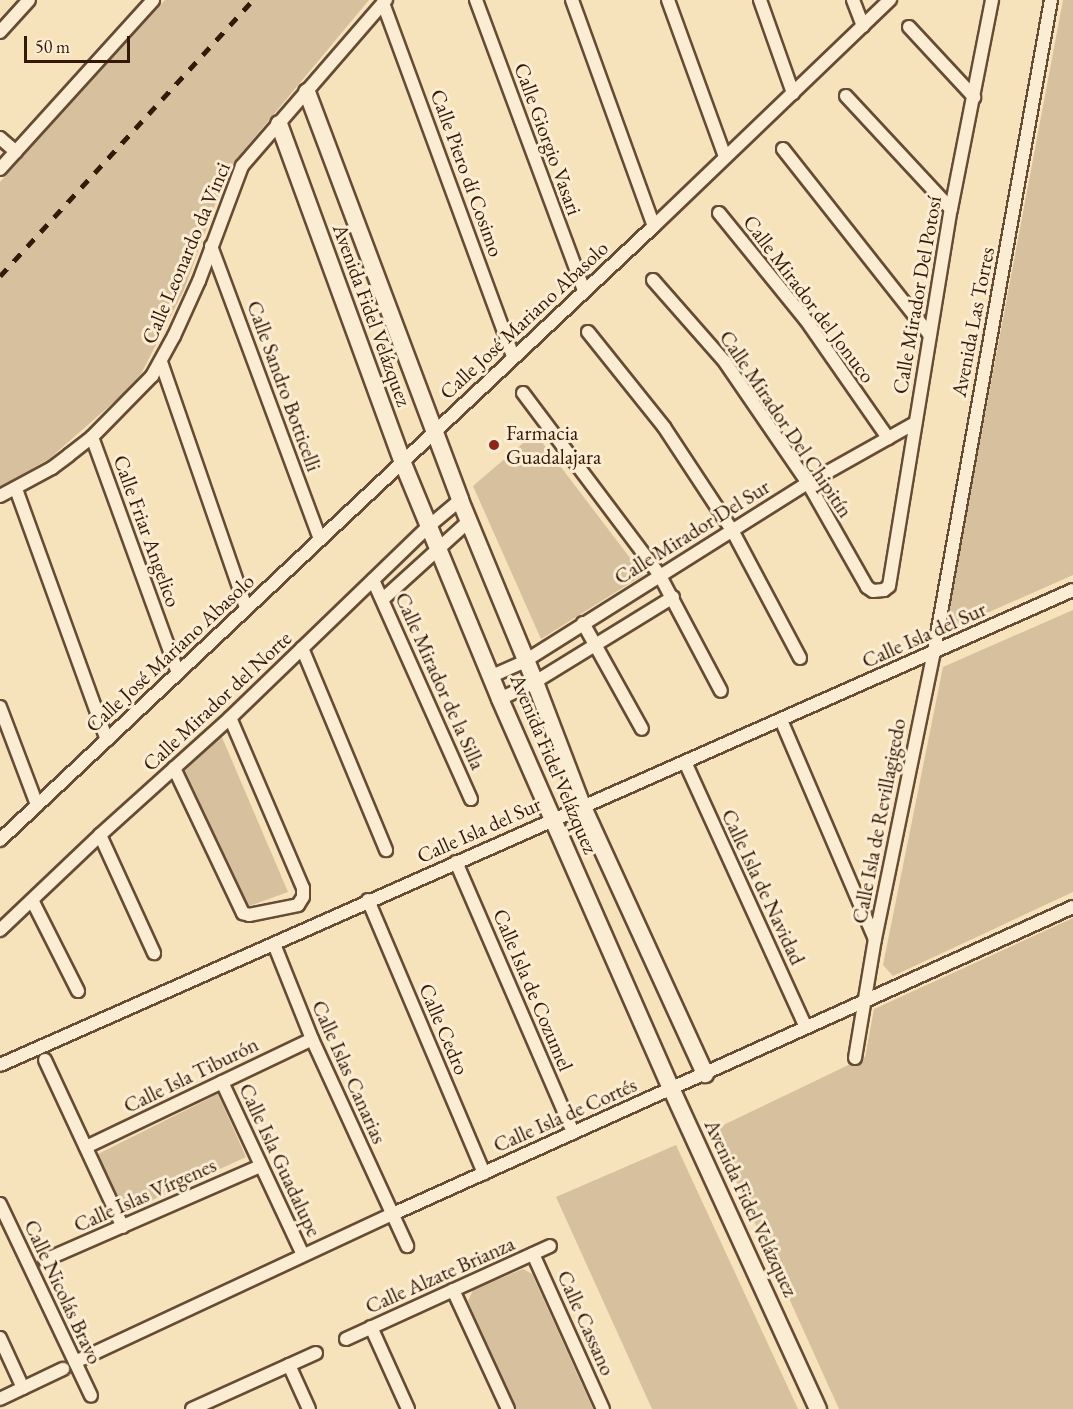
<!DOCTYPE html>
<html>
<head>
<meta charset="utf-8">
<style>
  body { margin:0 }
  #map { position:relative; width:1073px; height:1409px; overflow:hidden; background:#f7e3bb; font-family:"EB Garamond",serif }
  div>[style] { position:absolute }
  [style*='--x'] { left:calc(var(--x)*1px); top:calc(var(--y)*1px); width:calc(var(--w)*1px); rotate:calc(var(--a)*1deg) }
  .green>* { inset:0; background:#d6c09d }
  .roads { filter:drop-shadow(2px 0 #664b35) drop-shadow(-2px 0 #664b35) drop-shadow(0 2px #664b35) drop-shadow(0 -2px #664b35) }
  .minor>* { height:12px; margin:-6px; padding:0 6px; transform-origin:6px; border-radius:6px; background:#faedd3 }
  .tertiary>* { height:16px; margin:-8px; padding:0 8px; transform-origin:8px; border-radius:8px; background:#faedd3 }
  .rail>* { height:4.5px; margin-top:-2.25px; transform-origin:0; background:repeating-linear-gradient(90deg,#351808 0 10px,transparent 0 20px) }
  .dots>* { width:16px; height:16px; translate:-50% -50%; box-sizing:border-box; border:3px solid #faedd3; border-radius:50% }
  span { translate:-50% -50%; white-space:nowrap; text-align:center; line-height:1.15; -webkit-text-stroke:6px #faedd3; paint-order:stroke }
  .street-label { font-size:21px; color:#351808 }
  .poi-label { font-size:21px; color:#351808 }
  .left { translate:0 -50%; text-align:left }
  .scale { position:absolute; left:24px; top:36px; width:106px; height:27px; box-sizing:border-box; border:3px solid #351808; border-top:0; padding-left:8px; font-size:18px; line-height:21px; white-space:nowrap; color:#351808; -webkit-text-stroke:4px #faedd3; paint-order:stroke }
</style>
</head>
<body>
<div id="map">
  <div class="green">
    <i style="clip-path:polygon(165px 0,369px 0,234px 162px,224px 180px,184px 290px,141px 374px,123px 394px,49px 459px,0 487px,0 182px)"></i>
    <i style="clip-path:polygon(1063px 0,1073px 0,1073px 575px,944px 632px)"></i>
    <i style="clip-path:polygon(535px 433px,643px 575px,541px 639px,473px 486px)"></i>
    <i style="clip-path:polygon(1073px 610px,1073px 892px,893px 976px,883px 965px,943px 667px)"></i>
    <i style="clip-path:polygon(221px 735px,288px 892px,246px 907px,184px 772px)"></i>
    <i style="clip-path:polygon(1073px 918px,1073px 1409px,839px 1409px,713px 1130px,865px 1057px,874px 1009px)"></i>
    <i style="clip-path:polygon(218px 1094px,246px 1157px,124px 1213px,96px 1155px)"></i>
    <i style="clip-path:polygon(676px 1145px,798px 1409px,652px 1409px,556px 1197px)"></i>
    <i style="clip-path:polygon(523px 1269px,532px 1274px,593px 1409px,516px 1409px,468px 1301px,473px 1290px)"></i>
  </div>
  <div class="roads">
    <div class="minor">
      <i style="--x:476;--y:0;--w:310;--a:69.6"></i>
      <i style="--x:572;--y:0;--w:240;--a:70.1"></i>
      <i style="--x:668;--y:0;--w:167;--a:70"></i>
      <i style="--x:760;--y:0;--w:99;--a:70.5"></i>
      <i style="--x:853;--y:0;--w:28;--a:69"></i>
      <i style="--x:383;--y:3;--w:376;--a:69.8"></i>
      <i style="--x:909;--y:27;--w:96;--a:47.1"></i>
      <i style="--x:0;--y:32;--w:43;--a:-47.8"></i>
      <i style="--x:846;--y:96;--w:154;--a:47.1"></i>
      <i style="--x:0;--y:138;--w:21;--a:41"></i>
      <i style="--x:783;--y:149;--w:237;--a:51.7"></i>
      <i style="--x:0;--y:169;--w:228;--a:-47.8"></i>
      <i style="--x:719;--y:213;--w:138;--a:50.9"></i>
      <i style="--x:806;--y:320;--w:144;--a:55.2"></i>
      <i style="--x:211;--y:246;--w:313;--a:69.6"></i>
      <i style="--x:653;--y:280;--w:109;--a:48.7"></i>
      <i style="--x:725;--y:362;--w:147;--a:55.6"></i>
      <i style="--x:808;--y:483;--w:120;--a:60.4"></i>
      <i style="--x:867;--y:587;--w:7;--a:34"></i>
      <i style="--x:873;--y:591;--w:11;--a:-5"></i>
      <i style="--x:884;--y:590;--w:6;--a:-39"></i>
      <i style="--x:889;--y:586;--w:382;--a:-80.7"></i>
      <i style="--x:951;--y:209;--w:213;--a:-78.9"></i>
      <i style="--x:588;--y:332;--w:122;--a:51.3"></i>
      <i style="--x:664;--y:427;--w:123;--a:56.6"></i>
      <i style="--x:732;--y:530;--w:145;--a:62"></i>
      <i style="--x:161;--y:362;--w:260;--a:70.9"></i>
      <i style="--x:523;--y:393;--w:226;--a:53.1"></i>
      <i style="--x:659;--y:574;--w:132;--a:62.1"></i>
      <i style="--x:92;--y:437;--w:251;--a:70"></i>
      <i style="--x:16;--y:489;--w:267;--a:70.1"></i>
      <i style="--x:0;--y:496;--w:59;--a:-28.3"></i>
      <i style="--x:52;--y:468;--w:21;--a:-37"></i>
      <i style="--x:69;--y:455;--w:29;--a:-38"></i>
      <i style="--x:92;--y:437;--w:86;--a:-45.5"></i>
      <i style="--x:152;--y:376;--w:46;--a:-61.2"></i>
      <i style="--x:174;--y:336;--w:60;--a:-65.6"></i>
      <i style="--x:199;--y:281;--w:123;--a:-69.5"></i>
      <i style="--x:242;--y:166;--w:220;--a:-49.1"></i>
      <i style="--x:373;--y:580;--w:240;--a:65.9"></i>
      <i style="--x:383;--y:599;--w:115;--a:-42.2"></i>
      <i style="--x:583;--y:623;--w:121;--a:60.9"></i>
      <i style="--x:302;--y:648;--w:219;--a:67.4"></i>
      <i style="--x:492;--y:676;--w:36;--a:-24"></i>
      <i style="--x:525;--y:661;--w:334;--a:-32.2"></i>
      <i style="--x:808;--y:483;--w:123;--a:-29.3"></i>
      <i style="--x:500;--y:699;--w:39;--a:-26"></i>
      <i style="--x:535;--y:682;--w:162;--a:-31.6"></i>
      <i style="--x:0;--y:707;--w:105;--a:69.3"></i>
      <i style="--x:781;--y:720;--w:238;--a:66.8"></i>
      <i style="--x:685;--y:762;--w:291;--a:65.5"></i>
      <i style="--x:174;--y:768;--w:161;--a:64.6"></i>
      <i style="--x:243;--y:913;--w:6;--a:18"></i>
      <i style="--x:249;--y:915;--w:50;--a:-11.5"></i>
      <i style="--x:298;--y:905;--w:9;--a:-58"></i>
      <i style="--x:303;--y:897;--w:9;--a:-90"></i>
      <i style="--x:303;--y:888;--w:185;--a:-113.2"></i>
      <i style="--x:100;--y:835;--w:130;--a:65.4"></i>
      <i style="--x:0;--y:840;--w:897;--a:-43.19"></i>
      <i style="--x:654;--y:226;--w:327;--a:-43.8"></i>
      <i style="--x:456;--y:862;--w:295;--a:66.6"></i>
      <i style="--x:32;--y:900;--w:102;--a:63.2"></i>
      <i style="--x:368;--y:900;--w:297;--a:67"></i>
      <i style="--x:0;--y:930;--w:138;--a:-43.5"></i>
      <i style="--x:100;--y:835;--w:175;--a:-42"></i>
      <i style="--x:230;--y:718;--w:277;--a:-44"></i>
      <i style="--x:429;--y:526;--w:40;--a:-40"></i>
      <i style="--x:274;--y:944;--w:102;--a:68.2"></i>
      <i style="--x:312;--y:1039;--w:228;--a:65.3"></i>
      <i style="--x:855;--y:1058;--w:121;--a:-80.5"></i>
      <i style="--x:875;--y:939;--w:294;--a:-78.4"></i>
      <i style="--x:934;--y:651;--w:661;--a:-79.81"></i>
      <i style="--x:45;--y:1060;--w:184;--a:65"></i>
      <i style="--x:0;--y:1065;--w:1173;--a:-23.88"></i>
      <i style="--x:222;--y:1082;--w:191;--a:64.9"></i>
      <i style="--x:86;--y:1147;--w:250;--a:-25.5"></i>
      <i style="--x:0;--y:1204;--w:212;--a:64.6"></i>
      <i style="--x:533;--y:1254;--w:170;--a:65.7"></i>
      <i style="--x:45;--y:1260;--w:235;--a:-23.6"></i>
      <i style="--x:453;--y:1290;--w:131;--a:65.2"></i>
      <i style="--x:371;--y:1327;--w:90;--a:65.7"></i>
      <i style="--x:0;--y:1338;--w:55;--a:65.3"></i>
      <i style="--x:346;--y:1339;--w:224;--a:-24.5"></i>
      <i style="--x:75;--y:1362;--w:351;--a:-25"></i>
      <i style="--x:393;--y:1214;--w:746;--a:-24.3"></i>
      <i style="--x:289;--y:1365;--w:48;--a:65.6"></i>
      <i style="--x:0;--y:1399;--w:70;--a:-25.5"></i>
      <i style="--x:192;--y:1409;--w:136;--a:-24.3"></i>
    </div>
    <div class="tertiary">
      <i style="--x:307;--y:92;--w:436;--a:69.4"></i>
      <i style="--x:460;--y:500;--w:197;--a:67.6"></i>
      <i style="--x:535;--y:682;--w:132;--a:69.1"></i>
      <i style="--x:582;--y:805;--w:296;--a:65.4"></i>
      <i style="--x:279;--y:124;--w:359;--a:69.9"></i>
      <i style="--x:402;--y:461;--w:257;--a:67.6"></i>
      <i style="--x:500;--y:699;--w:425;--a:66.3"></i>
      <i style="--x:671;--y:1088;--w:353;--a:65.4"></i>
    </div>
  </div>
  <div class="rail">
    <i style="--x:0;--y:276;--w:374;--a:-47.5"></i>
  </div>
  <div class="dots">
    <i style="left:494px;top:445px;background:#8f2418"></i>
  </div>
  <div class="street-label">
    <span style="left:548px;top:139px;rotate:70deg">Calle Giorgio Vasari</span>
    <span style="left:467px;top:173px;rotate:70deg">Calle Piero dí Cosimo</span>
    <span style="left:186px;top:253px;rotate:-67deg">Calle Leonardo da Vinci</span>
    <span style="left:917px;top:295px;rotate:-80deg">Calle Mirador Del Potosí</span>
    <span style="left:809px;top:299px;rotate:53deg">Calle Mirador del Jonuco</span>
    <span style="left:372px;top:315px;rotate:70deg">Avenida Fidel Velázquez</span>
    <span style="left:524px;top:320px;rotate:-43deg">Calle José Mariano Abasolo</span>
    <span style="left:973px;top:322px;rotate:-79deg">Avenida Las Torres</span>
    <span style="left:284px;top:386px;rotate:70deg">Calle Sandro Botticelli</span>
    <span style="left:786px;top:424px;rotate:56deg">Calle Mirador Del Chipitín</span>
    <span style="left:147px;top:531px;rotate:70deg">Calle Friar Angelico</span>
    <span style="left:692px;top:532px;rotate:-32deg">Calle Mirador Del Sur</span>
    <span style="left:924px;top:635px;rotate:-24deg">Calle Isla del Sur</span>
    <span style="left:170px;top:653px;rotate:-43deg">Calle José Mariano Abasolo</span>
    <span style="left:440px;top:681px;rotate:66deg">Calle Mirador de la Silla</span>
    <span style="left:217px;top:701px;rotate:-43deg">Calle Mirador del Norte</span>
    <span style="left:554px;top:764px;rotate:67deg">Avenida Fidel Velázquez</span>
    <span style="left:879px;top:821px;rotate:-79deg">Calle Isla de Revillagigedo</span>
    <span style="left:479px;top:830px;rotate:-24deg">Calle Isla del Sur</span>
    <span style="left:763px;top:887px;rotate:65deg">Calle Isla de Navidad</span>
    <span style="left:533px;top:990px;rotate:67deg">Calle Isla de Cozumel</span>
    <span style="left:444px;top:1029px;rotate:67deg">Calle Cedro</span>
    <span style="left:349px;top:1072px;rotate:66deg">Calle Islas Canarias</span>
    <span style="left:191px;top:1075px;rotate:-26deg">Calle Isla Tiburón</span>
    <span style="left:565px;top:1115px;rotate:-24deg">Calle Isla de Cortés</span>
    <span style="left:280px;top:1160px;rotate:65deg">Calle Isla Guadalupe</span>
    <span style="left:145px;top:1195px;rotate:-24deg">Calle Islas Vírgenes</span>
    <span style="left:751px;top:1208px;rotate:65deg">Avenida Fidel Velázquez</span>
    <span style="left:440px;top:1275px;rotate:-24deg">Calle Alzate Brianza</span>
    <span style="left:63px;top:1292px;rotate:65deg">Calle Nicolás Bravo</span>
    <span style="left:586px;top:1323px;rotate:66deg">Calle Cassano</span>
  </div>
  <div class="poi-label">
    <span class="left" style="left:506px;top:445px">Farmacia<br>Guadalajara</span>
  </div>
  <div class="scale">50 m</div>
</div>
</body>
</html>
